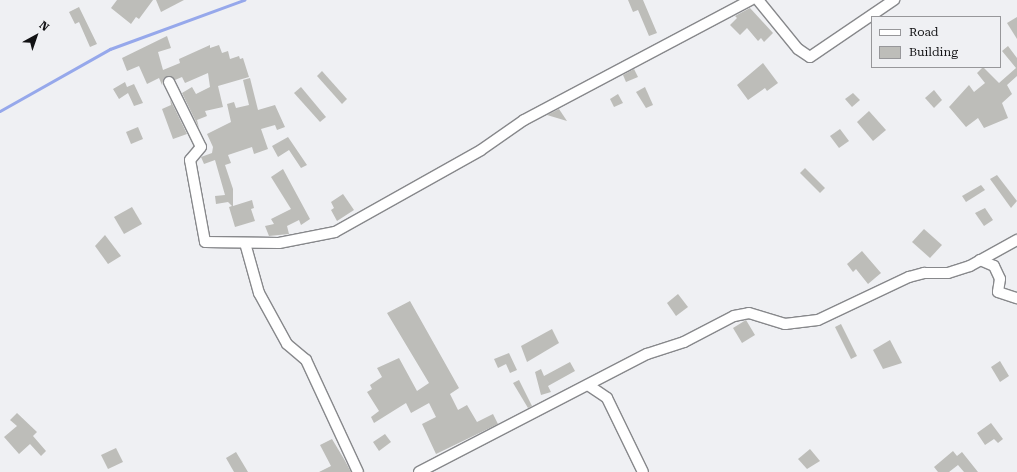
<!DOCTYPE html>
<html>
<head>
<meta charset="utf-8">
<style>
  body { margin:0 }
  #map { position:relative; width:1017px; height:472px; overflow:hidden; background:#eff0f3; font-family:"Roboto Serif",serif }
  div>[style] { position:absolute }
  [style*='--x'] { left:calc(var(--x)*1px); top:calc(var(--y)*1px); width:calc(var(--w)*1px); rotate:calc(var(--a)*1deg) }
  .stream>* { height:2.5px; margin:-1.25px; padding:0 1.25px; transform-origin:1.25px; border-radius:1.25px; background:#96a8eb }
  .building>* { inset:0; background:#bdbdb9 }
  .roads { filter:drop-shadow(1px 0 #87888b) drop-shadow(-1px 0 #87888b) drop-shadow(0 1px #87888b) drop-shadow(0 -1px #87888b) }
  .street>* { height:10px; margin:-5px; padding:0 5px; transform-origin:5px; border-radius:5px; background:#fff }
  span { translate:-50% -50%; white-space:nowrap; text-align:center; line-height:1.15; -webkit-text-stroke:4px #eff0f3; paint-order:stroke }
  .legend { position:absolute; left:871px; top:16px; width:130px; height:52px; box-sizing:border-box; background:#eff0f3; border:1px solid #97979a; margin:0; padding:5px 7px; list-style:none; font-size:12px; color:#121214 }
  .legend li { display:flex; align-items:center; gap:8px; height:20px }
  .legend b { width:20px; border:1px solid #97979a }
  .north { position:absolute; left:16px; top:16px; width:40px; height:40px; -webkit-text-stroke:3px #eff0f3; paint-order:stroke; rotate:40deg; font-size:11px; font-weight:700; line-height:16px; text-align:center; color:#121214 }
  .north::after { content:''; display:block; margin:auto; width:14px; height:18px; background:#121214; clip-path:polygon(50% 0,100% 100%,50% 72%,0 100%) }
</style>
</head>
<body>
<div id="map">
  <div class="stream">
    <i style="--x:0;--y:111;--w:126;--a:-29.4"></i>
    <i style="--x:110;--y:49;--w:143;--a:-20.1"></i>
  </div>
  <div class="building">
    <i style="clip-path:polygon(117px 0,153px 0,139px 19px,136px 17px,131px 24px,111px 8px)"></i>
    <i style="clip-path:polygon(156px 0,184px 0,161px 12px)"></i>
    <i style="clip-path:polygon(628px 0,643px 0,657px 33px,649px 36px,638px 10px,633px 12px)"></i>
    <i style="clip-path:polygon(79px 7px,97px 44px,90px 47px,79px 22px,75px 24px,69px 12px)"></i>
    <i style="clip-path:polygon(750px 8px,773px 33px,764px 42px,761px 38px,758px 41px,747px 28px,740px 35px,730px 25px,737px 18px,735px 16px)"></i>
    <i style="clip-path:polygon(1017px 17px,1017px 39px,1007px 23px)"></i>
    <i style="clip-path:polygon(167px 36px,171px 48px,158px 52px,163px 70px,180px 63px,179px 59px,210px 45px,210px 48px,219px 45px,222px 53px,228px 51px,230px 59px,239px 56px,240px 59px,243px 58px,249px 77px,218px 86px,223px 107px,205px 111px,207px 116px,197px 120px,199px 128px,182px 93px,192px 87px,196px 94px,210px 87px,208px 73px,185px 83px,182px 77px,175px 80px,169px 76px,164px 78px,162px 85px,159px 78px,147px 84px,139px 66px,127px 71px,122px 58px)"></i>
    <i style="clip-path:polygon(1008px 46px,1017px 58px,1017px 76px,1007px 85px,1012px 94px,1002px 103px,1008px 118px,984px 128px,978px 118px,966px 127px,949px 107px,969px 85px,974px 92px,985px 83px,977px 73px,983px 67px,999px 83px,1016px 68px,1002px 51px)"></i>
    <i style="clip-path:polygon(763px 63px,778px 83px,767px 91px,765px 88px,748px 100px,737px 85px)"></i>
    <i style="clip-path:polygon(634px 69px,638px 77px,626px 82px,623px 75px)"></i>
    <i style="clip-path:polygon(322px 71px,347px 99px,342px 104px,317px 76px)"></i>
    <i style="clip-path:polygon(250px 78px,258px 110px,275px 105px,285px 127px,277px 130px,275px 125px,261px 129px,268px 149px,254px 154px,252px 147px,228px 155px,231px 163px,225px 165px,233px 189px,233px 206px,252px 200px,254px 208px,251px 209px,255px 221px,235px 227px,229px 207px,232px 206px,228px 202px,216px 204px,215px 196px,225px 195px,215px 160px,204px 164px,201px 157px,212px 153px,213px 147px,207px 134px,231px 122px,227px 104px,234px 102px,236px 108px,249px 105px,243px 80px)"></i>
    <i style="clip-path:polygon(125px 82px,127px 87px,134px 84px,143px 103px,134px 106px,128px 93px,119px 99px,113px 89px)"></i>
    <i style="clip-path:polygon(301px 87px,326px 117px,320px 122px,294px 93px)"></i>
    <i style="clip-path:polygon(645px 87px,653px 105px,646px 108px,636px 92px)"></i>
    <i style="clip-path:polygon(934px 90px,942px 100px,934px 108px,925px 98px)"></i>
    <i style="clip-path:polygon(853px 93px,860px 100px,852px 107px,845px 99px)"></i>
    <i style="clip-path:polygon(618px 94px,623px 103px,614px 107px,610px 99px)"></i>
    <i style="clip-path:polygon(170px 99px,187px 134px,173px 139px,162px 109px,171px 105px)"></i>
    <i style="clip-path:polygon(559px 109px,567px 121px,547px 115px)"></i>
    <i style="clip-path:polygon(869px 111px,886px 130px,873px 141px,857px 122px)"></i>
    <i style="clip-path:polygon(138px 127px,143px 139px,131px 144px,126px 132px)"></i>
    <i style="clip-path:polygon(840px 129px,849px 141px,839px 148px,830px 136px)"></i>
    <i style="clip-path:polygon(288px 137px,307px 165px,301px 168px,289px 150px,278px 157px,272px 146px)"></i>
    <i style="clip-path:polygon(805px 168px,825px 188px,820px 193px,800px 173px)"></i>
    <i style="clip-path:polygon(283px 169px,310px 219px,301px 225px,299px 220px,287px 226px,289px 234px,269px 236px,265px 226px,274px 224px,271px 219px,291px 209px,271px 177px)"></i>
    <i style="clip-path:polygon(997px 175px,1017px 201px,1011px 208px,990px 179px)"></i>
    <i style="clip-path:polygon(981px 185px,985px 190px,966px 202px,962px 196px)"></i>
    <i style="clip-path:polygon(343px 194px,354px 210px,337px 221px,331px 210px,334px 208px,331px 202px)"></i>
    <i style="clip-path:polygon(132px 207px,142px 224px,124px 234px,114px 217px)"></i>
    <i style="clip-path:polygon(985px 208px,993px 220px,984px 226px,975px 213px)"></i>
    <i style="clip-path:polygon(924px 229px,942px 245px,930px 258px,912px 242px)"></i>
    <i style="clip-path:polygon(105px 235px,121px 256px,108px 264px,95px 246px)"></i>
    <i style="clip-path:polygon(862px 251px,881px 273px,868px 284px,856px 269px,853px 272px,847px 264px)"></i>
    <i style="clip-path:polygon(678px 294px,688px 307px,676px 316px,667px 303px)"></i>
    <i style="clip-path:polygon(410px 301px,459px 388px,450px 394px,458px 410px,467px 405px,477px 422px,493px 414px,498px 424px,436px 454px,422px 424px,436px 417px,429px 403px,411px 413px,406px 403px,374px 423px,371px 417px,379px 411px,367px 392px,372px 389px,370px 385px,382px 377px,377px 368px,399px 358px,417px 391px,429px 383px,387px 313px)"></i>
    <i style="clip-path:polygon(746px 320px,755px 335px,742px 343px,733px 328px)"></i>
    <i style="clip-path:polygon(841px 324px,857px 356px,851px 359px,835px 327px)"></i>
    <i style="clip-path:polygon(552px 329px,559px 343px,527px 362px,521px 346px)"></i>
    <i style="clip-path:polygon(890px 340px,902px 363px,883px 369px,873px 350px)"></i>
    <i style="clip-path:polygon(509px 353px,517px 370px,510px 373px,506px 364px,498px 368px,494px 359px)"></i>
    <i style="clip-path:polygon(1000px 361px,1009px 376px,1000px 382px,991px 367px)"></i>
    <i style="clip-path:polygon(570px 362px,575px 371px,548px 386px,551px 392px,541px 395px,535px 372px,541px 369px,544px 376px)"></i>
    <i style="clip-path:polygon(519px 380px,532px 406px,528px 408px,513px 383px)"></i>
    <i style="clip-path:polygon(17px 413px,37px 432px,33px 436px,46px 451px,41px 456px,30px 444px,19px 454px,4px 437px,17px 426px,10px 420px)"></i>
    <i style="clip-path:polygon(991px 423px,1003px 439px,998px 443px,994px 439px,985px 445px,977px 433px)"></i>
    <i style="clip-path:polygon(385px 434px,391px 442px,379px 451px,373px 442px)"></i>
    <i style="clip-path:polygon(332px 439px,344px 459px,351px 472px,319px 472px,331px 466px,320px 445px)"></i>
    <i style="clip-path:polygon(116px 448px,123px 462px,108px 469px,101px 455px)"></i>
    <i style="clip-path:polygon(810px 449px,820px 461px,807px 469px,798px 459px)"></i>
    <i style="clip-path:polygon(953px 451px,957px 456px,962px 452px,978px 472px,964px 472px,958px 465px,949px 472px,938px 472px,934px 467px)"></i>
    <i style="clip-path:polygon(236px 452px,248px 472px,234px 472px,226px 458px)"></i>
  </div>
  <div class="roads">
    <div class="street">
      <i style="--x:758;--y:0;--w:63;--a:50.8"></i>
      <i style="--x:798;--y:49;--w:14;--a:34"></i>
      <i style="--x:810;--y:57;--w:102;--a:-34.2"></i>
      <i style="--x:169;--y:82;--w:72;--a:63.8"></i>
      <i style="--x:201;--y:147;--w:17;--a:130"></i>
      <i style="--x:190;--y:160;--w:83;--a:79.6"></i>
      <i style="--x:205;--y:242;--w:74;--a:0.8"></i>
      <i style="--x:279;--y:243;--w:57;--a:-11.1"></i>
      <i style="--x:335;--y:232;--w:167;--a:-29.3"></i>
      <i style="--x:481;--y:150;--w:52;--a:-34.9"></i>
      <i style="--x:524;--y:120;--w:257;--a:-27.9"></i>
      <i style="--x:245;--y:243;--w:52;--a:74.4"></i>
      <i style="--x:259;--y:293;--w:58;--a:61.2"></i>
      <i style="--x:287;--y:344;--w:25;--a:40"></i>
      <i style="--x:306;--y:360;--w:123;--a:65.1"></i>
      <i style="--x:980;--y:260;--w:15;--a:23"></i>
      <i style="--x:994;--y:266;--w:14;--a:65"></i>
      <i style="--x:1000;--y:279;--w:13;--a:99"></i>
      <i style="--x:998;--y:292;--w:20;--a:18"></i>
      <i style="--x:588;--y:385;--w:23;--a:34"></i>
      <i style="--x:607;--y:398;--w:82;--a:64.1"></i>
      <i style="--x:419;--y:472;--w:257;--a:-27.4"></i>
      <i style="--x:647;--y:354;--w:39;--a:-18"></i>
      <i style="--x:684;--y:342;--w:56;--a:-27.5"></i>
      <i style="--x:734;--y:316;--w:15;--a:-11"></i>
      <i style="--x:749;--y:313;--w:38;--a:17"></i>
      <i style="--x:785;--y:324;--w:33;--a:-7"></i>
      <i style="--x:818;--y:320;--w:101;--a:-25.3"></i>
      <i style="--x:909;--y:277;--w:16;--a:-15"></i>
      <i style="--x:924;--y:273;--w:24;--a:0"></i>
      <i style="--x:948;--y:273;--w:23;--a:-18"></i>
      <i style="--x:970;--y:266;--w:54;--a:-29"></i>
    </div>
  </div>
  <ul class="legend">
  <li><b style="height:5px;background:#fff"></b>Road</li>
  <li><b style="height:11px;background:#bdbdb9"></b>Building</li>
  </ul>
  <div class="north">N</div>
</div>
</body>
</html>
